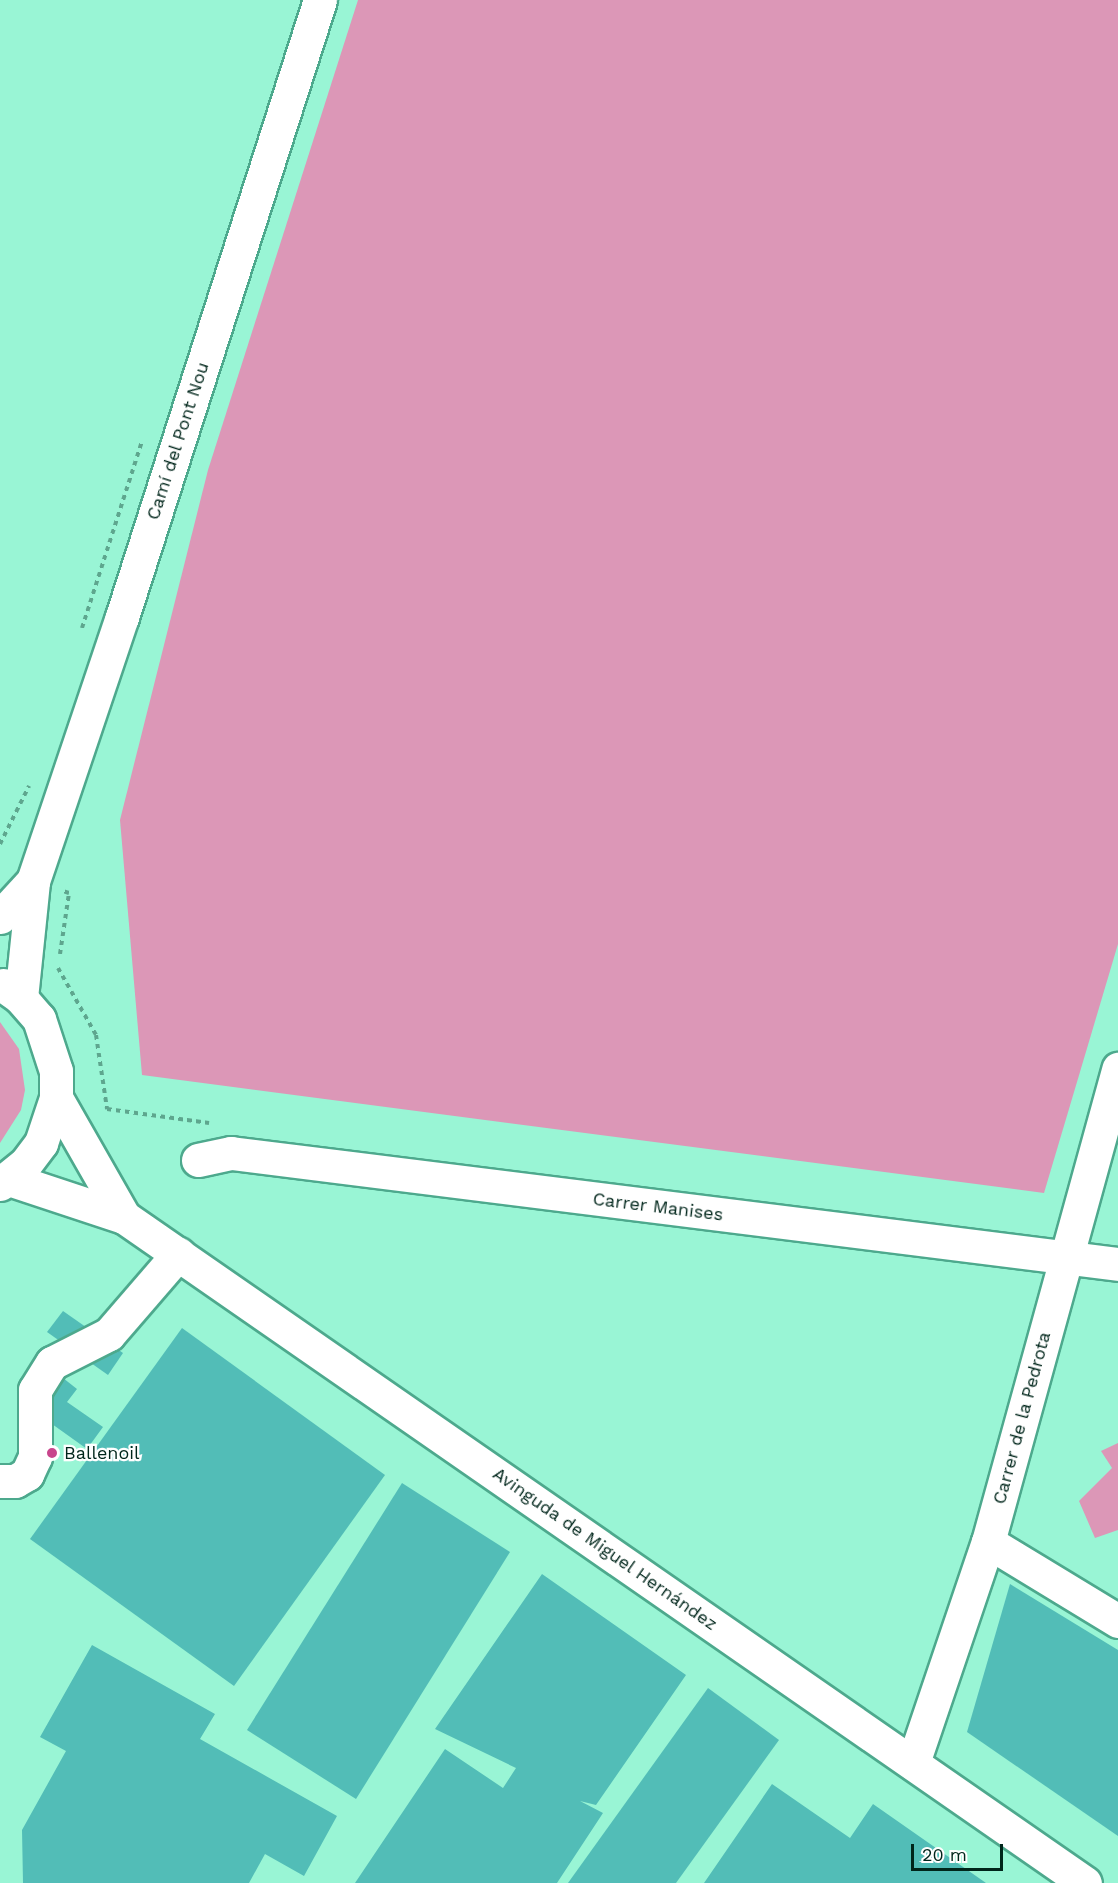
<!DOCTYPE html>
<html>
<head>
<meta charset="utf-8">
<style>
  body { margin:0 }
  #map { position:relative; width:1118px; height:1883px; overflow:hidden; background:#99f5d5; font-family:"Work Sans",sans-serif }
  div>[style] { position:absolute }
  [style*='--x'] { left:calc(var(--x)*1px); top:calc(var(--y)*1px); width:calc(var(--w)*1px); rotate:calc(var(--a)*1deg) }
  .green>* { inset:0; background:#dc97b7 }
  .building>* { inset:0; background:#52bdb7 }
  .path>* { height:4px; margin-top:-2px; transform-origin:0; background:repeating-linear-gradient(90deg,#5ea68e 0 4.5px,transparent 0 9px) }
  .roads { filter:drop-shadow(2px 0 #4da98d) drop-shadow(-2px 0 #4da98d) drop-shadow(0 2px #4da98d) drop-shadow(0 -2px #4da98d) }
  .minor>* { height:33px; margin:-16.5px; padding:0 16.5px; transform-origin:16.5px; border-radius:16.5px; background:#fff }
  .dots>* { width:16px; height:16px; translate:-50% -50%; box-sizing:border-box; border:3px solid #fff; border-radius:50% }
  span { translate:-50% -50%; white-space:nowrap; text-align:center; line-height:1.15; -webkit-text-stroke:4.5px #fff; paint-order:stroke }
  .street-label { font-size:18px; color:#00261b }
  .poi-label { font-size:18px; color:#00261b }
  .left { translate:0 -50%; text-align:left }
  .scale { position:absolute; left:911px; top:1844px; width:92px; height:27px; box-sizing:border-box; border:3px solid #00261b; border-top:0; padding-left:8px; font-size:18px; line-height:21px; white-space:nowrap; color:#00261b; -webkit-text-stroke:4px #fff; paint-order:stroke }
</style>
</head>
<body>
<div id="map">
  <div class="green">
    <i style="clip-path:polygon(358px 0,1118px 0,1118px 944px,1044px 1193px,142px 1075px,120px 820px,208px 470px)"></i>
    <i style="clip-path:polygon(0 1022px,19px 1049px,25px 1090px,21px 1110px,0 1143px)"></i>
    <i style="clip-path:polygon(1118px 1443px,1118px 1530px,1095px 1538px,1079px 1501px,1112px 1468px,1101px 1451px)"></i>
  </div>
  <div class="building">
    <i style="clip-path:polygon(63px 1311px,123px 1353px,108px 1375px,47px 1332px)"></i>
    <i style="clip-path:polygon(182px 1328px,385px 1475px,234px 1686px,30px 1539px)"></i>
    <i style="clip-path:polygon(63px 1378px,77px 1389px,67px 1402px,103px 1427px,87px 1449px,52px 1424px,53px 1392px)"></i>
    <i style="clip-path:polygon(402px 1483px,510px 1552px,356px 1799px,247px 1730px)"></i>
    <i style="clip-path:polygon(542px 1574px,686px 1675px,596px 1805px,580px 1801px,603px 1813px,557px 1883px,355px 1883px,445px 1749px,503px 1788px,516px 1768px,435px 1729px)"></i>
    <i style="clip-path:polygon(1010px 1584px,1118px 1650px,1118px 1836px,967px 1732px)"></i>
    <i style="clip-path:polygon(92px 1645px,215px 1714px,200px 1739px,337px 1816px,304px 1876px,265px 1854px,249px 1883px,23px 1883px,22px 1830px,66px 1751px,40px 1737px)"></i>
    <i style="clip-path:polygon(708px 1688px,779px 1740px,676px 1883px,568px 1883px)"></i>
    <i style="clip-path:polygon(772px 1784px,850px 1838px,873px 1804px,986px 1883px,704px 1883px)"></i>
  </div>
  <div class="path">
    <i style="--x:82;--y:628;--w:196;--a:-72.2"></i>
    <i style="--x:0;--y:844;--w:65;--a:-63.4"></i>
    <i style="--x:60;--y:954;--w:62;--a:-81.6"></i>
    <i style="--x:69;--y:893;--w:6;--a:-162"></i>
    <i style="--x:58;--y:968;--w:77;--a:60.4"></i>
    <i style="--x:96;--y:1035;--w:75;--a:81.5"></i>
    <i style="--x:107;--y:1109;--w:103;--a:7.8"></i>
  </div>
  <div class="roads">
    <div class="minor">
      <i style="--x:0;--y:917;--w:49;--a:-47.5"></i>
      <i style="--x:21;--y:998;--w:118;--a:-84.1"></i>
      <i style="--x:33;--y:881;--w:279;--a:-71.4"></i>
      <i style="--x:122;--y:617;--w:648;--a:-72.21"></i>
      <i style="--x:56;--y:1098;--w:137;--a:60.3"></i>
      <i style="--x:198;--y:1160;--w:34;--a:-12"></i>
      <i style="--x:231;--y:1153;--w:894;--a:7.13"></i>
      <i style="--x:9;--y:1179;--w:121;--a:18.3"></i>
      <i style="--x:124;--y:1217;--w:1169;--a:34.72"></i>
      <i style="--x:0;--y:1184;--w:33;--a:-39"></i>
      <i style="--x:26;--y:1163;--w:25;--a:-53"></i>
      <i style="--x:41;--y:1143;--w:47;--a:-71.6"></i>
      <i style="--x:56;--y:1098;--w:27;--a:-90"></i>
      <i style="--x:56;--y:1071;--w:55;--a:-108.1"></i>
      <i style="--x:39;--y:1019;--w:28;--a:-131"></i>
      <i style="--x:21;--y:998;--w:22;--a:-144"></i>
      <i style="--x:0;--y:1481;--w:15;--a:0"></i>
      <i style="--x:15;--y:1481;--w:14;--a:-30"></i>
      <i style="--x:27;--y:1474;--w:19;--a:-65"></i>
      <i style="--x:35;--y:1457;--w:67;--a:-90"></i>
      <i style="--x:35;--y:1390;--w:32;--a:-58"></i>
      <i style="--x:52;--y:1363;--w:64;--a:-27"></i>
      <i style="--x:109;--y:1334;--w:106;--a:-49.2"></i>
      <i style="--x:988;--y:1542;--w:152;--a:31.3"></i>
      <i style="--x:913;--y:1763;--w:233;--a:-71.3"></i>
      <i style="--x:988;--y:1542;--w:491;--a:-74.6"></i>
    </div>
  </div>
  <div class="dots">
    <i style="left:52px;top:1453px;background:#c8458c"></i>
  </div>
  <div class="street-label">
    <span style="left:178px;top:441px;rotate:-72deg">Camí del Pont Nou</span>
    <span style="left:658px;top:1207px;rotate:7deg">Carrer Manises</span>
    <span style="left:1022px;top:1418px;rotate:-75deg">Carrer de la Pedrota</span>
    <span style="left:605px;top:1549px;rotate:35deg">Avinguda de Miguel Hernández</span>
  </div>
  <div class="poi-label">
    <span class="left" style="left:64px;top:1453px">Ballenoil</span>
  </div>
  <div class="scale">20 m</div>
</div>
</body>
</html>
